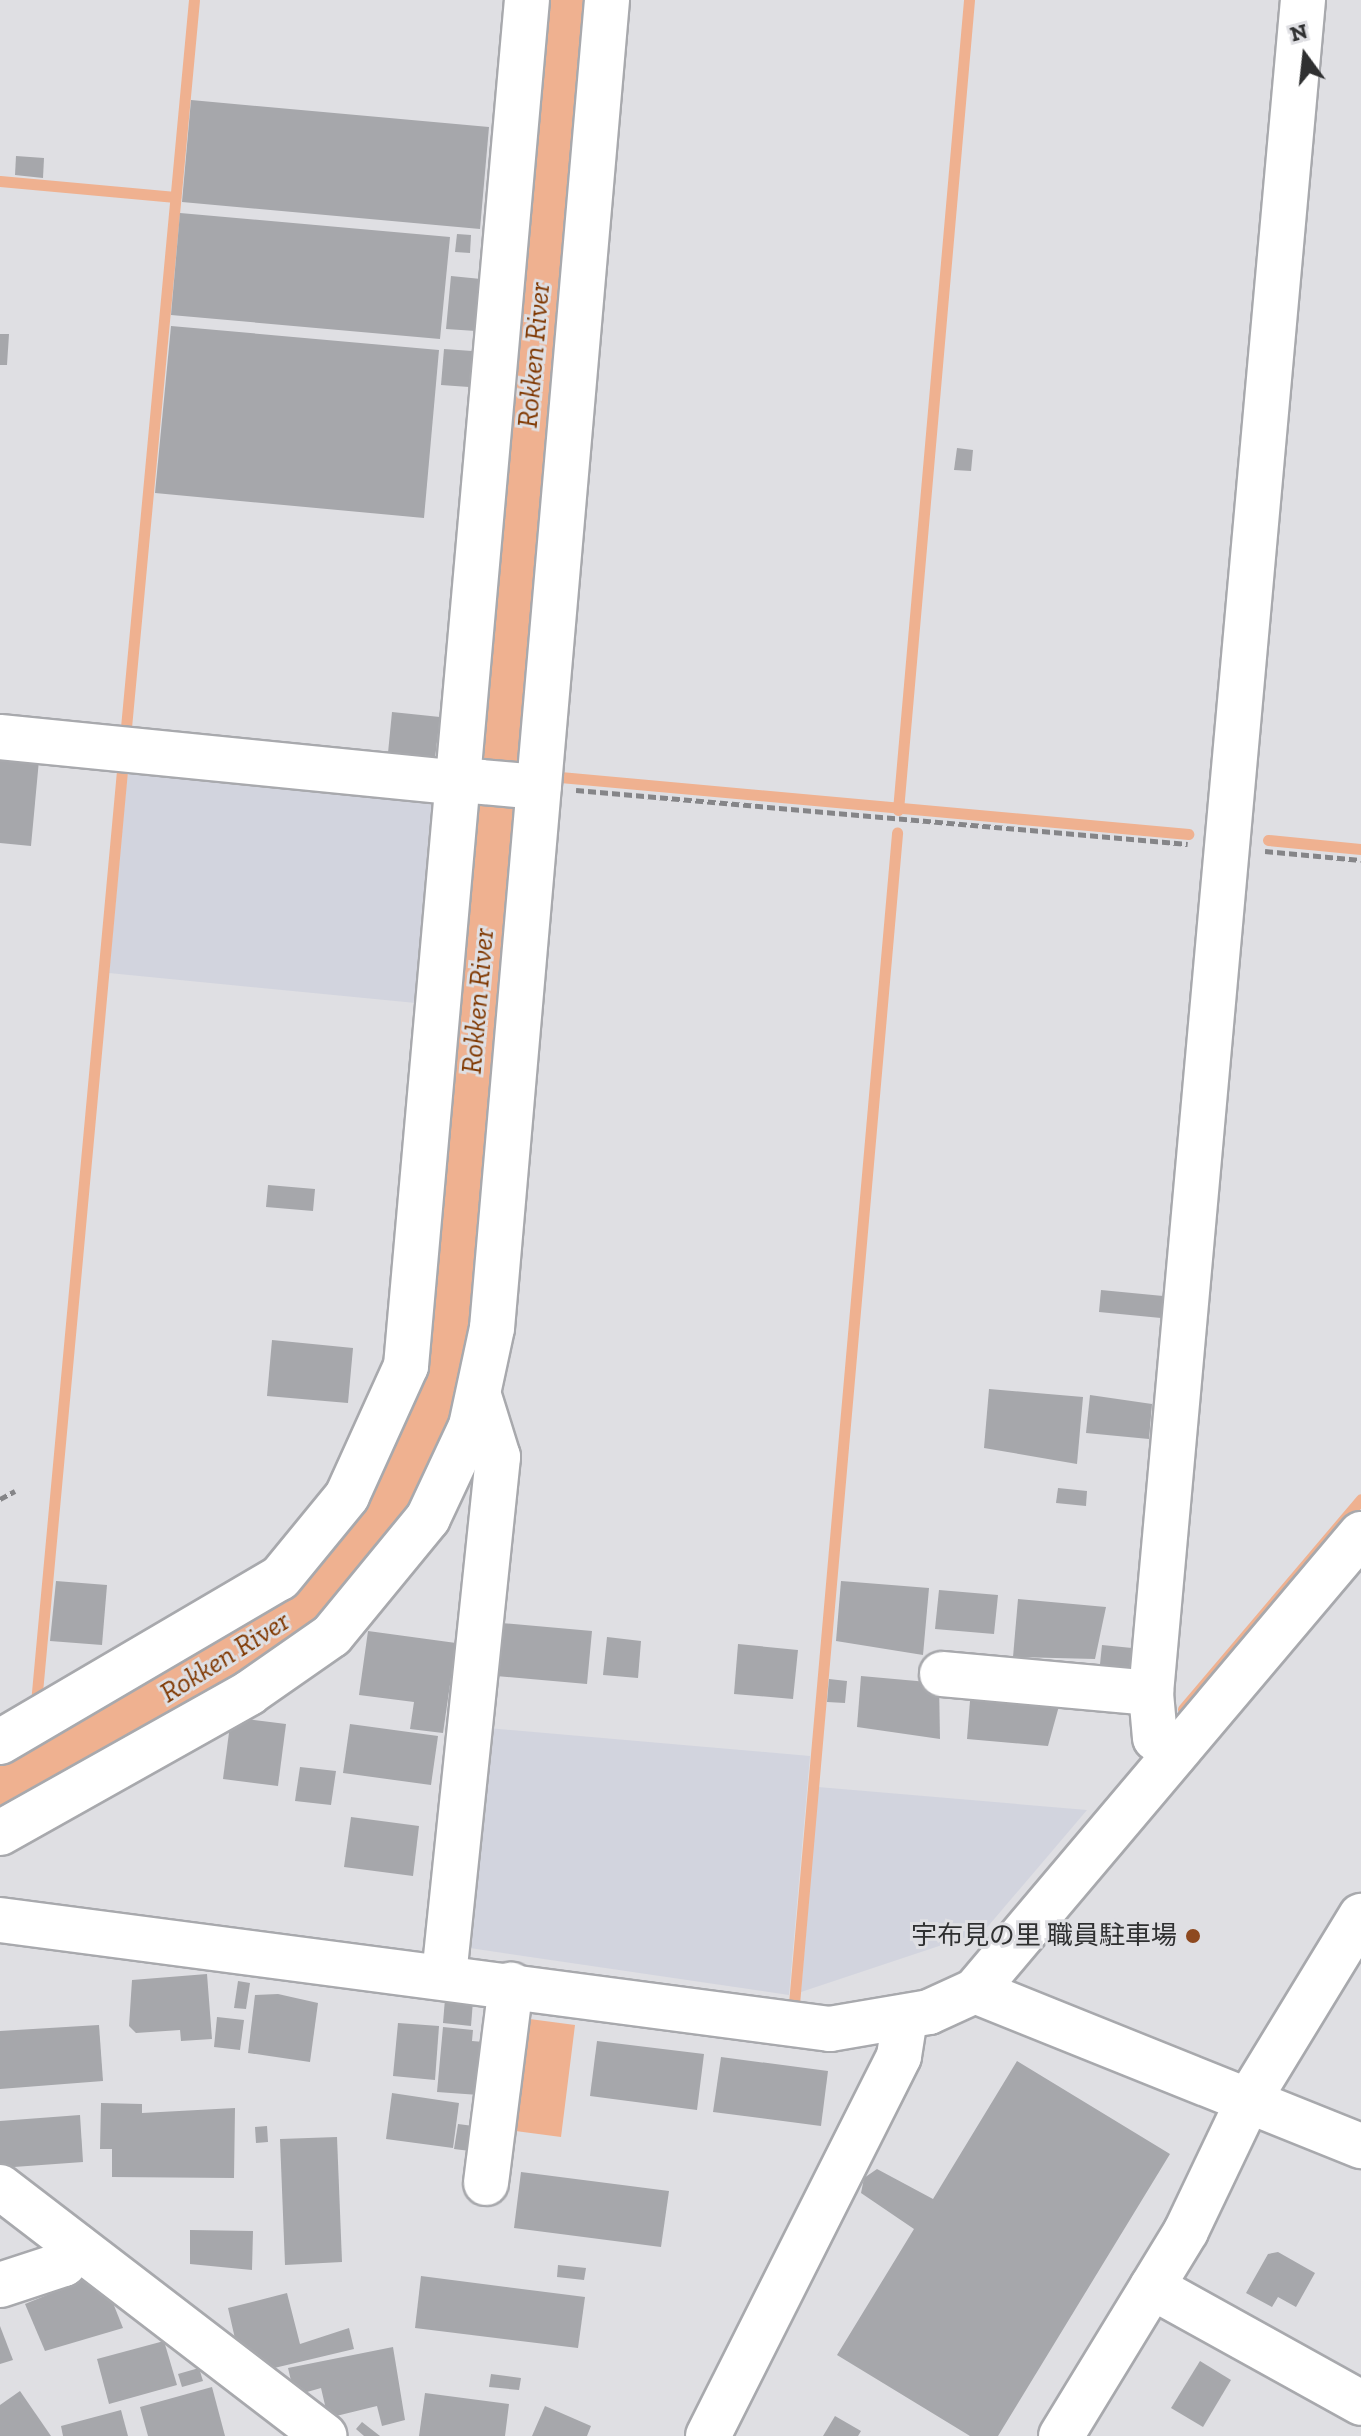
<!DOCTYPE html>
<html>
<head>
<meta charset="utf-8">
<style>
  body { margin:0 }
  #map { position:relative; width:1361px; height:2436px; overflow:hidden; background:#dfdfe3; font-family:"Zilla Slab","Noto Sans JP",serif }
  div>[style] { position:absolute }
  [style*='--x'] { left:calc(var(--x)*1px); top:calc(var(--y)*1px); width:calc(var(--w)*1px); rotate:calc(var(--a)*1deg) }
  .built>* { inset:0; background:#d2d4de }
  .water>* { inset:0; background:#efb190 }
  .stream>* { height:11px; margin:-5.5px; padding:0 5.5px; transform-origin:5.5px; border-radius:5.5px; background:#efb190 }
  .building>* { inset:0; background:#a6a7ab }
  .path>* { height:5px; margin-top:-2.5px; transform-origin:0; background:repeating-linear-gradient(90deg,#858588 0 8px,transparent 0 12px) }
  .roads { filter:drop-shadow(2px 0 #a8a9ad) drop-shadow(-2px 0 #a8a9ad) drop-shadow(0 2px #a8a9ad) drop-shadow(0 -2px #a8a9ad) }
  .minor>* { height:44px; margin:-22px; padding:0 22px; transform-origin:22px; border-radius:22px; background:#fff }
  .tertiary>* { height:44px; margin:-22px; padding:0 22px; transform-origin:22px; border-radius:22px; background:#fff }
  .dots>* { width:22px; height:22px; translate:-50% -50%; box-sizing:border-box; border:4px solid #dfdfe3; border-radius:50% }
  span { translate:-50% -50%; white-space:nowrap; text-align:center; line-height:1.15; -webkit-text-stroke:6px #dfdfe3; paint-order:stroke }
  .poi-label { font-size:26px; color:#2f3031 }
  .right { translate:-100% -50%; text-align:right }
  .water-label { font-size:28px; color:#7f3700; font-style:italic }
  .north { position:absolute; left:1265px; top:16px; width:80px; height:80px; -webkit-text-stroke:6px #dfdfe3; paint-order:stroke; rotate:345deg; font-size:22px; font-weight:700; line-height:32px; text-align:center; color:#2f3031 }
  .north::after { content:''; display:block; margin:auto; width:28px; height:36px; background:#2f3031; clip-path:polygon(50% 0,100% 100%,50% 72%,0 100%) }
</style>
</head>
<body>
<div id="map">
  <div class="built">
    <i style="clip-path:polygon(128px 767px,436px 798px,426px 1004px,109px 973px)"></i>
    <i style="clip-path:polygon(487px 1728px,810px 1756px,789px 1995px,463px 1947px)"></i>
    <i style="clip-path:polygon(818px 1787px,1087px 1810px,984px 1931px,801px 1992px)"></i>
  </div>
  <div class="water">
    <i style="clip-path:polygon(544px 0,587px 0,473px 1325px,452px 1420px,411px 1508px,318px 1620px,281px 1650px,0 1810px,0 1762px,229px 1633px,399px 1434px)"></i>
    <i style="clip-path:polygon(522px 2018px,575px 2025px,561px 2137px,508px 2130px)"></i>
  </div>
  <div class="stream">
    <i style="--x:0;--y:181;--w:176;--a:5.2"></i>
    <i style="--x:125;--y:738;--w:741;--a:-84.66"></i>
    <i style="--x:560;--y:777;--w:631;--a:5.19"></i>
    <i style="--x:898;--y:810;--w:813;--a:-84.99"></i>
    <i style="--x:1268;--y:840;--w:93;--a:5.5"></i>
    <i style="--x:36;--y:1703;--w:937;--a:-84.73"></i>
    <i style="--x:1183;--y:1709;--w:275;--a:-49.7"></i>
    <i style="--x:794;--y:2004;--w:1176;--a:-84.97"></i>
  </div>
  <div class="building">
    <i style="clip-path:polygon(191px 100px,489px 127px,480px 229px,182px 202px)"></i>
    <i style="clip-path:polygon(16px 156px,44px 158px,43px 178px,15px 175px)"></i>
    <i style="clip-path:polygon(180px 213px,450px 237px,440px 339px,171px 315px)"></i>
    <i style="clip-path:polygon(457px 234px,471px 235px,470px 253px,455px 252px)"></i>
    <i style="clip-path:polygon(451px 276px,481px 279px,476px 331px,446px 329px)"></i>
    <i style="clip-path:polygon(171px 326px,439px 350px,424px 518px,155px 493px)"></i>
    <i style="clip-path:polygon(0 334px,9px 334px,7px 365px,0 365px)"></i>
    <i style="clip-path:polygon(444px 349px,472px 351px,469px 387px,441px 385px)"></i>
    <i style="clip-path:polygon(957px 448px,973px 450px,971px 471px,954px 470px)"></i>
    <i style="clip-path:polygon(392px 712px,440px 717px,435px 758px,388px 753px)"></i>
    <i style="clip-path:polygon(0 756px,39px 760px,31px 846px,0 843px)"></i>
    <i style="clip-path:polygon(268px 1185px,315px 1189px,313px 1211px,266px 1207px)"></i>
    <i style="clip-path:polygon(1101px 1290px,1163px 1296px,1161px 1318px,1099px 1312px)"></i>
    <i style="clip-path:polygon(272px 1340px,353px 1348px,348px 1403px,267px 1396px)"></i>
    <i style="clip-path:polygon(989px 1389px,1083px 1397px,1077px 1464px,984px 1448px)"></i>
    <i style="clip-path:polygon(1090px 1395px,1152px 1404px,1149px 1439px,1086px 1433px)"></i>
    <i style="clip-path:polygon(1058px 1488px,1087px 1491px,1086px 1506px,1056px 1503px)"></i>
    <i style="clip-path:polygon(56px 1581px,107px 1585px,102px 1645px,50px 1641px)"></i>
    <i style="clip-path:polygon(841px 1581px,929px 1588px,923px 1655px,836px 1641px)"></i>
    <i style="clip-path:polygon(939px 1590px,998px 1595px,994px 1634px,935px 1629px)"></i>
    <i style="clip-path:polygon(1018px 1599px,1106px 1607px,1095px 1659px,1013px 1657px)"></i>
    <i style="clip-path:polygon(490px 1622px,592px 1631px,587px 1684px,485px 1675px)"></i>
    <i style="clip-path:polygon(368px 1631px,456px 1643px,443px 1733px,410px 1729px,414px 1702px,359px 1695px)"></i>
    <i style="clip-path:polygon(607px 1637px,641px 1641px,638px 1678px,603px 1675px)"></i>
    <i style="clip-path:polygon(738px 1644px,798px 1650px,793px 1699px,734px 1694px)"></i>
    <i style="clip-path:polygon(1102px 1645px,1132px 1648px,1129px 1677px,1099px 1674px)"></i>
    <i style="clip-path:polygon(861px 1676px,939px 1683px,940px 1739px,857px 1727px)"></i>
    <i style="clip-path:polygon(829px 1679px,847px 1681px,845px 1703px,827px 1702px)"></i>
    <i style="clip-path:polygon(971px 1688px,1062px 1695px,1048px 1746px,967px 1739px)"></i>
    <i style="clip-path:polygon(231px 1717px,286px 1724px,278px 1786px,223px 1779px)"></i>
    <i style="clip-path:polygon(350px 1724px,438px 1736px,431px 1785px,343px 1773px)"></i>
    <i style="clip-path:polygon(300px 1767px,336px 1771px,331px 1805px,295px 1801px)"></i>
    <i style="clip-path:polygon(351px 1817px,419px 1826px,413px 1876px,344px 1867px)"></i>
    <i style="clip-path:polygon(207px 1974px,212px 2039px,181px 2041px,180px 2030px,136px 2033px,129px 2026px,132px 1980px)"></i>
    <i style="clip-path:polygon(238px 1981px,250px 1983px,246px 2009px,234px 2008px)"></i>
    <i style="clip-path:polygon(278px 1994px,318px 2003px,310px 2062px,248px 2053px,255px 1995px)"></i>
    <i style="clip-path:polygon(445px 1999px,473px 2001px,471px 2026px,443px 2023px)"></i>
    <i style="clip-path:polygon(217px 2017px,244px 2020px,240px 2050px,214px 2047px)"></i>
    <i style="clip-path:polygon(398px 2023px,439px 2026px,435px 2080px,393px 2076px)"></i>
    <i style="clip-path:polygon(99px 2025px,103px 2081px,0 2089px,0 2031px)"></i>
    <i style="clip-path:polygon(443px 2027px,473px 2030px,472px 2041px,484px 2042px,479px 2095px,437px 2092px)"></i>
    <i style="clip-path:polygon(597px 2041px,704px 2054px,697px 2110px,590px 2096px)"></i>
    <i style="clip-path:polygon(721px 2057px,828px 2071px,821px 2126px,713px 2112px)"></i>
    <i style="clip-path:polygon(1017px 2061px,1170px 2154px,998px 2436px,970px 2436px,837px 2355px,914px 2229px,861px 2193px,864px 2178px,877px 2169px,933px 2199px)"></i>
    <i style="clip-path:polygon(392px 2093px,459px 2103px,453px 2148px,386px 2139px)"></i>
    <i style="clip-path:polygon(101px 2103px,142px 2104px,142px 2113px,235px 2108px,234px 2178px,112px 2177px,112px 2149px,100px 2149px)"></i>
    <i style="clip-path:polygon(80px 2115px,83px 2162px,0 2168px,0 2121px)"></i>
    <i style="clip-path:polygon(458px 2124px,481px 2127px,478px 2152px,454px 2149px)"></i>
    <i style="clip-path:polygon(267px 2126px,268px 2142px,256px 2143px,255px 2127px)"></i>
    <i style="clip-path:polygon(337px 2137px,342px 2262px,285px 2265px,280px 2139px)"></i>
    <i style="clip-path:polygon(521px 2172px,669px 2191px,661px 2247px,514px 2228px)"></i>
    <i style="clip-path:polygon(190px 2230px,253px 2231px,252px 2270px,190px 2264px)"></i>
    <i style="clip-path:polygon(1278px 2252px,1315px 2273px,1296px 2307px,1278px 2297px,1272px 2307px,1246px 2293px,1268px 2254px)"></i>
    <i style="clip-path:polygon(558px 2265px,586px 2268px,584px 2280px,557px 2277px)"></i>
    <i style="clip-path:polygon(421px 2276px,585px 2297px,578px 2348px,415px 2328px)"></i>
    <i style="clip-path:polygon(86px 2279px,111px 2298px,123px 2328px,45px 2351px,25px 2304px)"></i>
    <i style="clip-path:polygon(287px 2293px,300px 2344px,349px 2328px,354px 2349px,270px 2369px,236px 2343px,228px 2308px)"></i>
    <i style="clip-path:polygon(0 2326px,13px 2360px,0 2364px)"></i>
    <i style="clip-path:polygon(164px 2341px,177px 2385px,109px 2404px,97px 2359px)"></i>
    <i style="clip-path:polygon(393px 2347px,405px 2420px,382px 2426px,377px 2406px,328px 2418px,321px 2388px,300px 2394px,292px 2385px,288px 2368px)"></i>
    <i style="clip-path:polygon(1200px 2361px,1231px 2380px,1203px 2427px,1171px 2408px)"></i>
    <i style="clip-path:polygon(199px 2368px,203px 2381px,182px 2387px,178px 2374px)"></i>
    <i style="clip-path:polygon(491px 2374px,521px 2378px,519px 2390px,489px 2387px)"></i>
    <i style="clip-path:polygon(212px 2387px,225px 2436px,148px 2436px,140px 2407px)"></i>
    <i style="clip-path:polygon(20px 2391px,51px 2436px,0 2436px,0 2405px)"></i>
    <i style="clip-path:polygon(425px 2393px,509px 2404px,505px 2436px,419px 2436px)"></i>
    <i style="clip-path:polygon(545px 2406px,591px 2426px,587px 2436px,532px 2436px)"></i>
    <i style="clip-path:polygon(121px 2410px,128px 2436px,63px 2436px,61px 2426px)"></i>
    <i style="clip-path:polygon(835px 2416px,861px 2431px,858px 2436px,823px 2436px)"></i>
    <i style="clip-path:polygon(362px 2422px,380px 2436px,364px 2436px,356px 2429px)"></i>
  </div>
  <div class="path">
    <i style="--x:576;--y:790;--w:614;--a:5.04"></i>
    <i style="--x:1265;--y:851;--w:96;--a:5.4"></i>
    <i style="--x:0;--y:1499;--w:17;--a:-28"></i>
  </div>
  <div class="roads">
    <div class="minor">
      <i style="--x:0;--y:737;--w:462;--a:5.7"></i>
      <i style="--x:460;--y:780;--w:79;--a:5.1"></i>
      <i style="--x:942;--y:1674;--w:210;--a:5.2"></i>
      <i style="--x:0;--y:1742;--w:324;--a:-30.4"></i>
      <i style="--x:280;--y:1578;--w:106;--a:-50.7"></i>
      <i style="--x:347;--y:1496;--w:143;--a:-65.6"></i>
      <i style="--x:406;--y:1366;--w:1371;--a:-84.94"></i>
      <i style="--x:1174;--y:1755;--w:25;--a:-138"></i>
      <i style="--x:1155;--y:1738;--w:45;--a:-95.1"></i>
      <i style="--x:1151;--y:1693;--w:1700;--a:-84.87"></i>
      <i style="--x:0;--y:1833;--w:286;--a:-29.3"></i>
      <i style="--x:249;--y:1693;--w:101;--a:-34.9"></i>
      <i style="--x:332;--y:1635;--w:151;--a:-50.6"></i>
      <i style="--x:428;--y:1518;--w:102;--a:-64.9"></i>
      <i style="--x:471;--y:1426;--w:100;--a:-77.9"></i>
      <i style="--x:492;--y:1328;--w:1333;--a:-85.05"></i>
      <i style="--x:0;--y:1920;--w:837;--a:7.48"></i>
      <i style="--x:830;--y:2029;--w:100;--a:-9.7"></i>
      <i style="--x:929;--y:2012;--w:51;--a:-24.5"></i>
      <i style="--x:444;--y:1976;--w:522;--a:-84.06"></i>
      <i style="--x:498;--y:1457;--w:64;--a:-107.3"></i>
      <i style="--x:486;--y:2183;--w:200;--a:-82.8"></i>
      <i style="--x:0;--y:2285;--w:67;--a:-18.2"></i>
      <i style="--x:64;--y:2264;--w:22;--a:-54"></i>
      <i style="--x:1152;--y:2287;--w:239;--a:29"></i>
      <i style="--x:708;--y:2436;--w:425;--a:-63.3"></i>
      <i style="--x:899;--y:2056;--w:38;--a:-81"></i>
      <i style="--x:1061;--y:2436;--w:240;--a:-58.6"></i>
      <i style="--x:1186;--y:2231;--w:144;--a:-64.5"></i>
      <i style="--x:1248;--y:2101;--w:217;--a:-58.6"></i>
    </div>
    <div class="tertiary">
      <i style="--x:1361;--y:1534;--w:598;--a:130.19"></i>
      <i style="--x:975;--y:1991;--w:416;--a:21.9"></i>
      <i style="--x:0;--y:2187;--w:409;--a:37.5"></i>
    </div>
  </div>
  <div class="dots">
    <i style="left:1193px;top:1936px;background:#8e491f"></i>
  </div>
  <div class="poi-label">
    <span class="right" style="left:1177px;top:1936px">宇布見の里 職員駐車場</span>
  </div>
  <div class="water-label">
    <span style="left:534px;top:355px;rotate:-85deg">Rokken River</span>
    <span style="left:478px;top:1001px;rotate:-85deg">Rokken River</span>
    <span style="left:225px;top:1657px;rotate:-32deg">Rokken River</span>
  </div>
  <div class="north">N</div>
</div>
</body>
</html>
